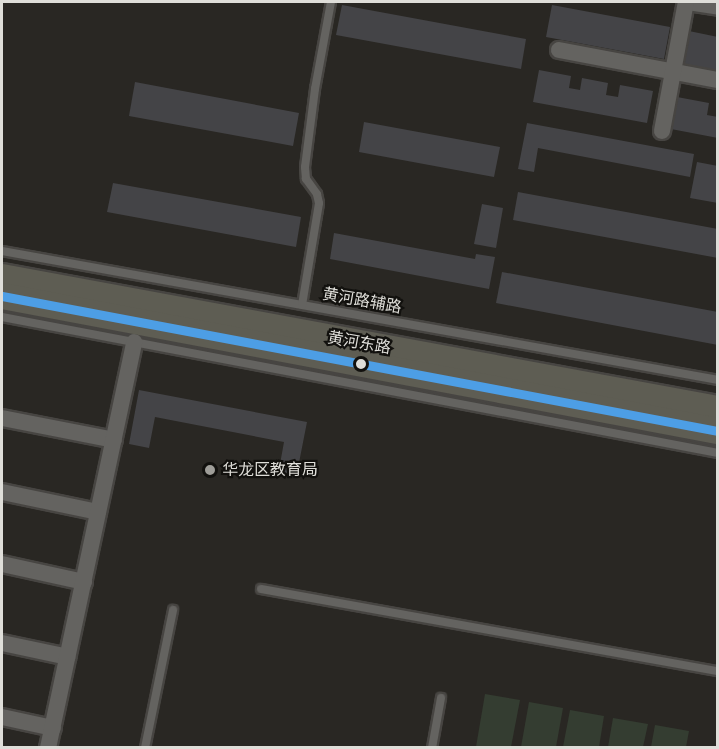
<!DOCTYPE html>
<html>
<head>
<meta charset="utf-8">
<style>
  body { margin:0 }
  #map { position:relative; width:719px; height:749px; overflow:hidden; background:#292723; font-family:"Varela Round","Noto Sans SC",sans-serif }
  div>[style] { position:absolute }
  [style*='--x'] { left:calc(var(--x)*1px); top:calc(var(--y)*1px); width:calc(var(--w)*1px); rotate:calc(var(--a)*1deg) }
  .green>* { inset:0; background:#343d31 }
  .building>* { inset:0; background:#444447 }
  .roads { filter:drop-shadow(2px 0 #474542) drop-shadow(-2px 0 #474542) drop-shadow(0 2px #474542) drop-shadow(0 -2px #474542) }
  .lane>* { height:8px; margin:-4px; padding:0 4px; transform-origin:4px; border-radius:4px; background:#646360 }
  .street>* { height:16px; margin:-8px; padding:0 8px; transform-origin:8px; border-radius:8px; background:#646360 }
  .primary>* { height:26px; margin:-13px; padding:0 13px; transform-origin:13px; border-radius:13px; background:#5e5d53 }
  .bus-1>* { height:9px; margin:-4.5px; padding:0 4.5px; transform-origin:4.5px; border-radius:4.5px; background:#4d9ee5 }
  .dots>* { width:16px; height:16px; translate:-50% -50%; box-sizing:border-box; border:3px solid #12110e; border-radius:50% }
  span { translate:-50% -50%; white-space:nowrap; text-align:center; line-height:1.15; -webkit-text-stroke:4.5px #12110e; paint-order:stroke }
  .street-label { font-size:16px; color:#dfded9 }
  .poi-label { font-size:16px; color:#dfded9 }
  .left { translate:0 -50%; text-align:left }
  .frame { position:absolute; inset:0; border:3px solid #dfded9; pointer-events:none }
</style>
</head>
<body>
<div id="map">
  <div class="green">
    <i style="clip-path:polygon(485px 694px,520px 700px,511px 747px,476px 747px)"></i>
    <i style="clip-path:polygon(529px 702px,563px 708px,556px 747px,521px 747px)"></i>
    <i style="clip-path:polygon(570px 710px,604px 716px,599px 747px,563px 747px)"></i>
    <i style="clip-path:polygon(613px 718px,648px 724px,643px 747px,608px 747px)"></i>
    <i style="clip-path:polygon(655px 725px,689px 731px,686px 747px,651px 747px)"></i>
  </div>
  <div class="building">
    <i style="clip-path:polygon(342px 5px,526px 39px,521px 69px,336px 35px)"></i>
    <i style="clip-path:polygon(552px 5px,670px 27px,664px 59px,546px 37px)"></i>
    <i style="clip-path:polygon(689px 31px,718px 37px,718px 70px,683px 64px)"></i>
    <i style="clip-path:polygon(539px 70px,571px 76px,569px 88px,580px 90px,582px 78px,608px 83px,606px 95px,618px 97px,620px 85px,653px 91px,647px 123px,533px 102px)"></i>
    <i style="clip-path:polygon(135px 82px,299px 113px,293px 146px,129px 116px)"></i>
    <i style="clip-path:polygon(677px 97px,709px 103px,707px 115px,718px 117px,718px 138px,671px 129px)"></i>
    <i style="clip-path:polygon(364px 122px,500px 147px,494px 177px,359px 152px)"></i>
    <i style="clip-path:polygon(527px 123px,694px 154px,690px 177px,538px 148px,534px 172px,518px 169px)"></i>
    <i style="clip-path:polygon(697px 162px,718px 166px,718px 203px,690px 198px)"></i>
    <i style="clip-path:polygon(113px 183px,301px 217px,296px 247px,107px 212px)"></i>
    <i style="clip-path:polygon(518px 192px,718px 229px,718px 258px,513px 220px)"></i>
    <i style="clip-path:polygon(482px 204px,503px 208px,496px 248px,474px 244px)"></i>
    <i style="clip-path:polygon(334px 233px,475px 259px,476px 254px,495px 257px,489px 289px,330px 259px)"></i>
    <i style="clip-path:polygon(502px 272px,718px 312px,718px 345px,496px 303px)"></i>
    <i style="clip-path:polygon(139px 390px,307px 422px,296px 478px,278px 475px,284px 442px,155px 417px,149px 448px,129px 444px)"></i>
  </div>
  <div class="roads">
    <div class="lane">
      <i style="--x:2;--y:251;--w:728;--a:10.21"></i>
      <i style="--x:302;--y:305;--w:103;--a:-80.5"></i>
      <i style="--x:319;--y:203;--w:9;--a:-103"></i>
      <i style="--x:317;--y:194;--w:19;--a:-126"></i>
      <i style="--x:306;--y:179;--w:12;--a:-95"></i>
      <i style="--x:305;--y:167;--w:79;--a:-82.7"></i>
      <i style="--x:315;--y:89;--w:88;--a:-79.6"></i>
      <i style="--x:2;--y:317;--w:729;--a:10.75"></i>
      <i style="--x:261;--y:589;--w:464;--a:10.2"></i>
      <i style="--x:145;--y:748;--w:141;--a:-78.5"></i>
      <i style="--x:432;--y:748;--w:51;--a:-79.8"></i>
    </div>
    <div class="street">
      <i style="--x:688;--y:2;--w:30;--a:9"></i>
      <i style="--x:559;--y:50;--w:162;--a:10.7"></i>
      <i style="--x:662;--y:131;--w:131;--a:-79.5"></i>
      <i style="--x:2;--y:418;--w:114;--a:11.1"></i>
      <i style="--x:2;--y:492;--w:98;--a:11.8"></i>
      <i style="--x:2;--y:564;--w:84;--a:12.4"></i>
      <i style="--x:2;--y:643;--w:67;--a:12"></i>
      <i style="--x:2;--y:717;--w:52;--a:12.2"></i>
      <i style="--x:48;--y:748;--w:415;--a:-78"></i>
    </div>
    <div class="primary">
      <i style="--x:2;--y:277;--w:728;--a:10.45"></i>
      <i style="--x:2;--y:296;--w:729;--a:10.68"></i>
    </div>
  </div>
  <div class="bus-1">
    <i style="--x:2;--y:296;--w:729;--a:10.68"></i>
  </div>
  <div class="dots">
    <i style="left:361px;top:364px;background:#dfded9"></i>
    <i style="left:210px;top:470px;background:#9f9e99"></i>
  </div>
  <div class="street-label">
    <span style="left:362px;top:301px;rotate:10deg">黄河路辅路</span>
    <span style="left:359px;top:343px;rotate:10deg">黄河东路</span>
  </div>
  <div class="poi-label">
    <span class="left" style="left:222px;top:470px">华龙区教育局</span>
  </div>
  <div class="frame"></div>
</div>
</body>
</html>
